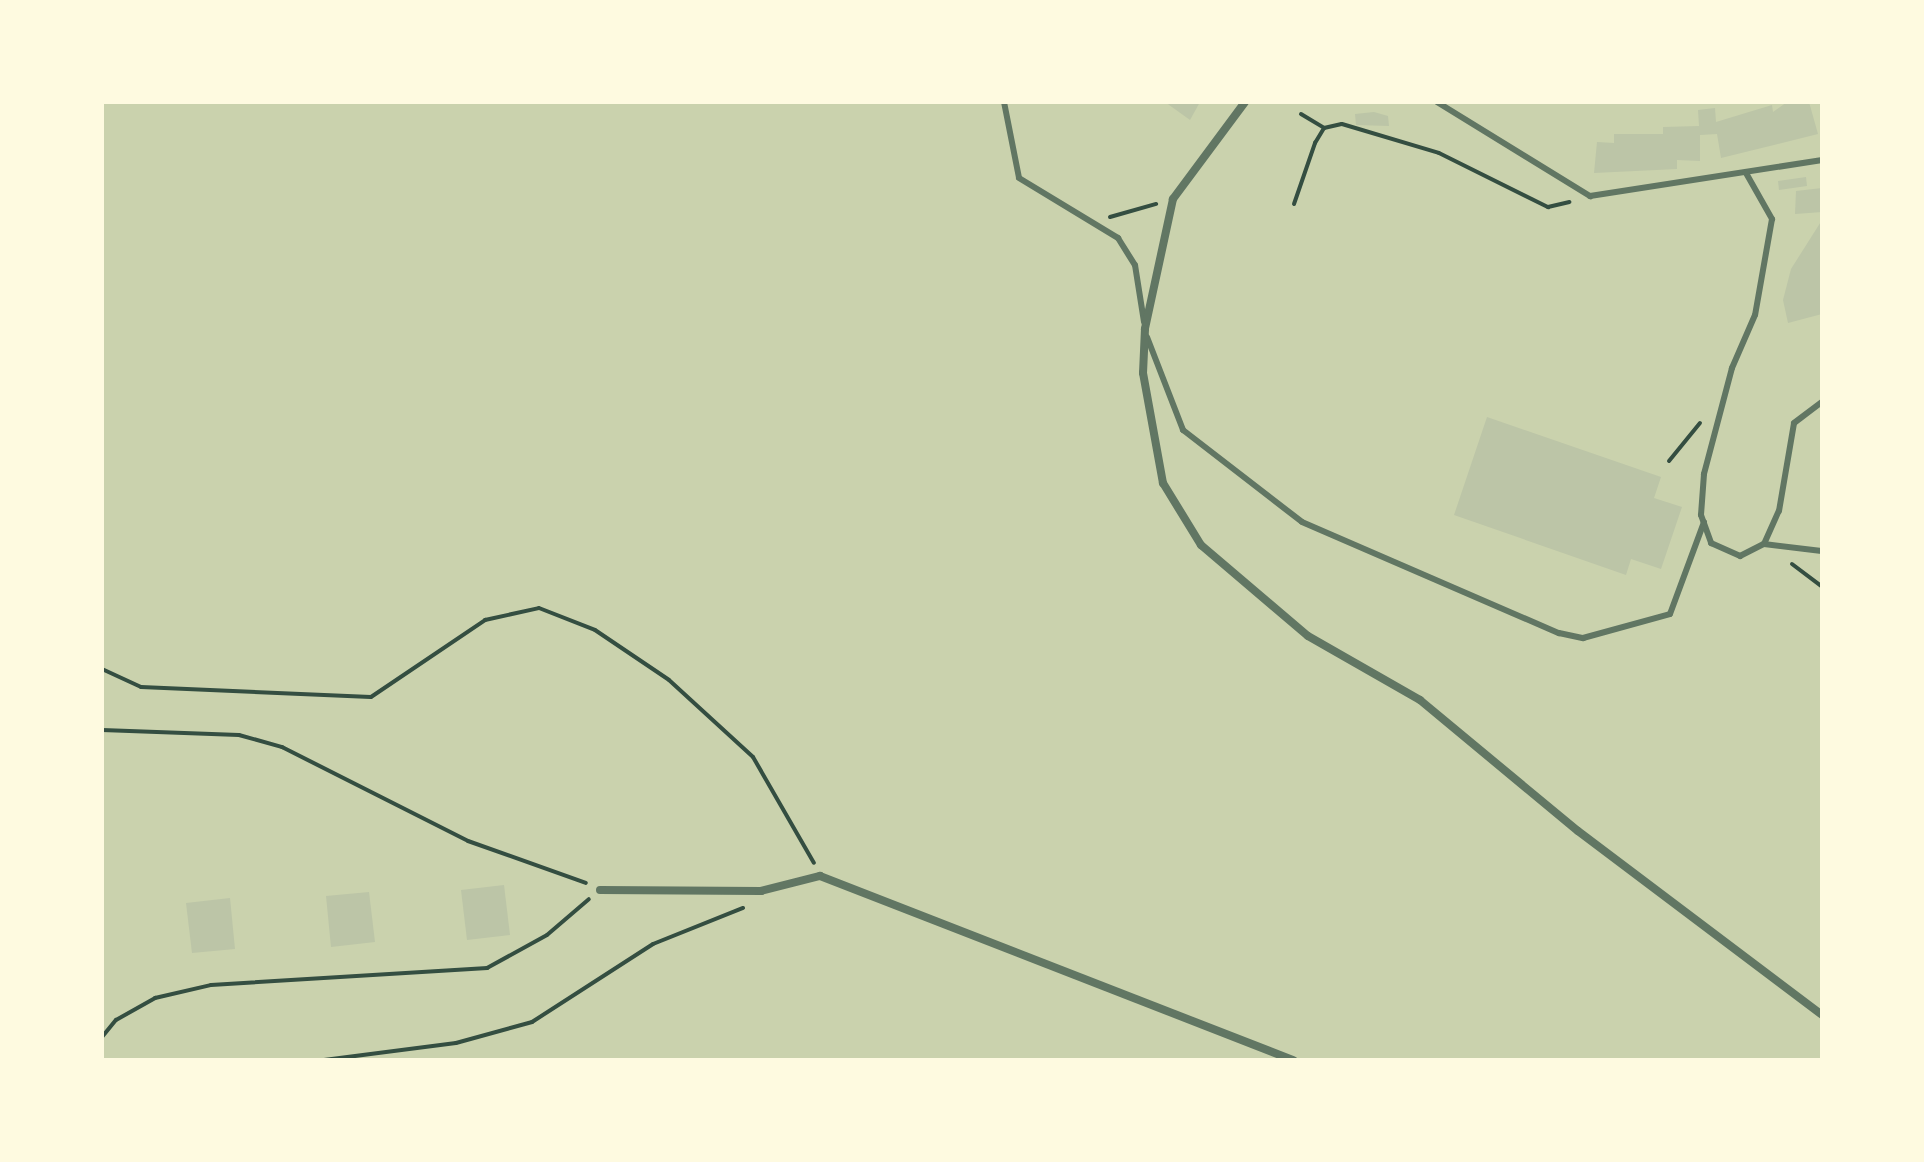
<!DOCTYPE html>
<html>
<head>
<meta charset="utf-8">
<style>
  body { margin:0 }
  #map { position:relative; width:1924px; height:1162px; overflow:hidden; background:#e9edc9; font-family:"Asap Condensed",sans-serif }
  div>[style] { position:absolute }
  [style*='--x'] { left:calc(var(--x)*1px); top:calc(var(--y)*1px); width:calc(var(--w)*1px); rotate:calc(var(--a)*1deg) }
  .green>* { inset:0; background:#cad2ad }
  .building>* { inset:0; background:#bcc5a7 }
  .path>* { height:4px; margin:-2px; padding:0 2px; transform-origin:2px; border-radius:2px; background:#344e41 }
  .service>* { height:6px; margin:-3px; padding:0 3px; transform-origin:3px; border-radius:3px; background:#617663 }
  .minor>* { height:8px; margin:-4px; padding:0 4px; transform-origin:4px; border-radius:4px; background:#617663 }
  span { translate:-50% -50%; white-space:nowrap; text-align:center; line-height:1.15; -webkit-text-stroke:8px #fefae0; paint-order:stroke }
  .frame { position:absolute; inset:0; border:104px solid #fefae0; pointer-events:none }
</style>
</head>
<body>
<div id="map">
  <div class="green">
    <i style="clip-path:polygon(102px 102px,1822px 102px,1822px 1060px,102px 1060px)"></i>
  </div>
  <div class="building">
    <i style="clip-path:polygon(1165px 102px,1200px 102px,1190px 120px)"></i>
    <i style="clip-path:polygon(1787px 102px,1809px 102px,1818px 134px,1721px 158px,1717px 134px,1700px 135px,1700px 161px,1677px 160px,1677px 169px,1594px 173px,1597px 142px,1614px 143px,1614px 134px,1663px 134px,1663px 127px,1699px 126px,1698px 110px,1715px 108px,1716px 122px,1772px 105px,1773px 112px)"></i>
    <i style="clip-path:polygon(1374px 112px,1388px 116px,1389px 126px,1356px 125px,1355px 114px)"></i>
    <i style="clip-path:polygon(1806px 177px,1807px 186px,1779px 190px,1778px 181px)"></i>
    <i style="clip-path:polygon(1822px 188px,1822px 212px,1795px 214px,1796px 191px)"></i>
    <i style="clip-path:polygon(1822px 220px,1822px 314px,1788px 323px,1783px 300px,1791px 269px)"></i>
    <i style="clip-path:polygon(1487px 417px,1661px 477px,1654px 498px,1682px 507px,1661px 569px,1631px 559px,1626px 575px,1454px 515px)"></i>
    <i style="clip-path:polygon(504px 885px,510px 935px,467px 940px,461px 890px)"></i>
    <i style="clip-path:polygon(369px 892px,375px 942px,331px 947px,326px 896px)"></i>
    <i style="clip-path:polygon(230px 898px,235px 949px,192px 953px,186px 903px)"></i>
  </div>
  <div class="path">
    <i style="--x:1301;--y:114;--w:27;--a:31"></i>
    <i style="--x:1294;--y:204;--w:65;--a:-71"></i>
    <i style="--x:1315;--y:143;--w:17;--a:-59"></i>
    <i style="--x:1324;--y:128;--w:18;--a:-13"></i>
    <i style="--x:1342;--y:124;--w:101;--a:16.6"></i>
    <i style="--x:1439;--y:153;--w:122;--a:26.4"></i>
    <i style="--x:1548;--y:207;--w:22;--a:-13"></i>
    <i style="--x:1110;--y:217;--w:48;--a:-15.8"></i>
    <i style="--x:1669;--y:461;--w:49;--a:-50.8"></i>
    <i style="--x:1792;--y:564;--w:38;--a:37"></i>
    <i style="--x:102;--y:669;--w:43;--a:24.8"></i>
    <i style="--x:141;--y:687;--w:230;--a:2.5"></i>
    <i style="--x:371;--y:697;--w:138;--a:-34"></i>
    <i style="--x:485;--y:620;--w:55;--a:-12.5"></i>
    <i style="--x:539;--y:608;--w:60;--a:21.4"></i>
    <i style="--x:595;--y:630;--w:89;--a:34"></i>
    <i style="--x:669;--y:680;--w:114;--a:42.5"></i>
    <i style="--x:753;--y:757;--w:122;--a:60.1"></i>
    <i style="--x:102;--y:730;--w:137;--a:2.1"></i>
    <i style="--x:239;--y:735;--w:45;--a:15.6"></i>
    <i style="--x:282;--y:747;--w:208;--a:26.8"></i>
    <i style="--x:468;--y:841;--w:125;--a:19.6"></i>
    <i style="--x:102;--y:1037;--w:22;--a:-51"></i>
    <i style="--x:116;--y:1020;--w:45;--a:-29.4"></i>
    <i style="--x:155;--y:998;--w:57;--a:-13.1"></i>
    <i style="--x:211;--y:985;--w:277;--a:-3.5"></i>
    <i style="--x:487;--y:968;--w:68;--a:-28.8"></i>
    <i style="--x:547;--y:935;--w:55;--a:-40.6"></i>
    <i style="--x:324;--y:1060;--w:133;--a:-7.3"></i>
    <i style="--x:456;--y:1043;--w:79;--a:-15.4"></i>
    <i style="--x:532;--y:1022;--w:144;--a:-32.8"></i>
    <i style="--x:653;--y:944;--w:97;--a:-21.8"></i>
  </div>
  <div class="service">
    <i style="--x:1004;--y:102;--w:77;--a:78.8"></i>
    <i style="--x:1019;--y:178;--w:116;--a:31.2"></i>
    <i style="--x:1118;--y:238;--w:32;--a:58"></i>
    <i style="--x:1135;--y:265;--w:58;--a:81"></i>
    <i style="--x:1437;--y:102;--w:180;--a:31.6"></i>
    <i style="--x:1590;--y:196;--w:235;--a:-8.8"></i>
    <i style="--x:1746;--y:173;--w:53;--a:60.5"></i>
    <i style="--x:1772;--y:219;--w:97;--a:100"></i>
    <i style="--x:1755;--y:315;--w:58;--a:113.5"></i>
    <i style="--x:1732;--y:368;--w:110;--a:104.8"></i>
    <i style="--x:1704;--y:474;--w:41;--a:94.2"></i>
    <i style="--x:1701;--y:515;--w:30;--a:70"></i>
    <i style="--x:1711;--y:543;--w:32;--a:24"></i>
    <i style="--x:1740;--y:556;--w:27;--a:-27"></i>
    <i style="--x:1764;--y:544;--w:36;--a:-66"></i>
    <i style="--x:1779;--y:511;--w:89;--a:-80.3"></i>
    <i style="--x:1794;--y:423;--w:35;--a:-37"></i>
    <i style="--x:1147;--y:337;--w:100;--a:68.8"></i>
    <i style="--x:1183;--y:430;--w:150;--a:37.7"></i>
    <i style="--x:1302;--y:522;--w:280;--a:23.4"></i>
    <i style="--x:1559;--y:633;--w:25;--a:12"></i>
    <i style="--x:1583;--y:638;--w:90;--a:-15.4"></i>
    <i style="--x:1670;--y:614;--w:98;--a:-69.7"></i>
    <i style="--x:1764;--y:544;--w:58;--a:6.9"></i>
  </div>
  <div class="minor">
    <i style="--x:1245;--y:102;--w:121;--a:126.6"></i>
    <i style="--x:1173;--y:199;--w:133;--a:102.2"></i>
    <i style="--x:1145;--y:329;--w:44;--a:92.6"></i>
    <i style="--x:1143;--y:373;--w:112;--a:79.7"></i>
    <i style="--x:1163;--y:483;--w:73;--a:58.5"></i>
    <i style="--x:1201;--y:545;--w:140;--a:40.4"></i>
    <i style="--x:1308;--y:636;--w:129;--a:29.7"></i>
    <i style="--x:1420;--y:700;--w:205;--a:39.7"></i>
    <i style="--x:1578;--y:831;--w:306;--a:37"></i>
    <i style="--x:600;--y:890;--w:161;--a:0.4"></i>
    <i style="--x:761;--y:891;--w:61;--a:-14.3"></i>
    <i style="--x:820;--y:876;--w:508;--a:21.26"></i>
  </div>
  <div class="frame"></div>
</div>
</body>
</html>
